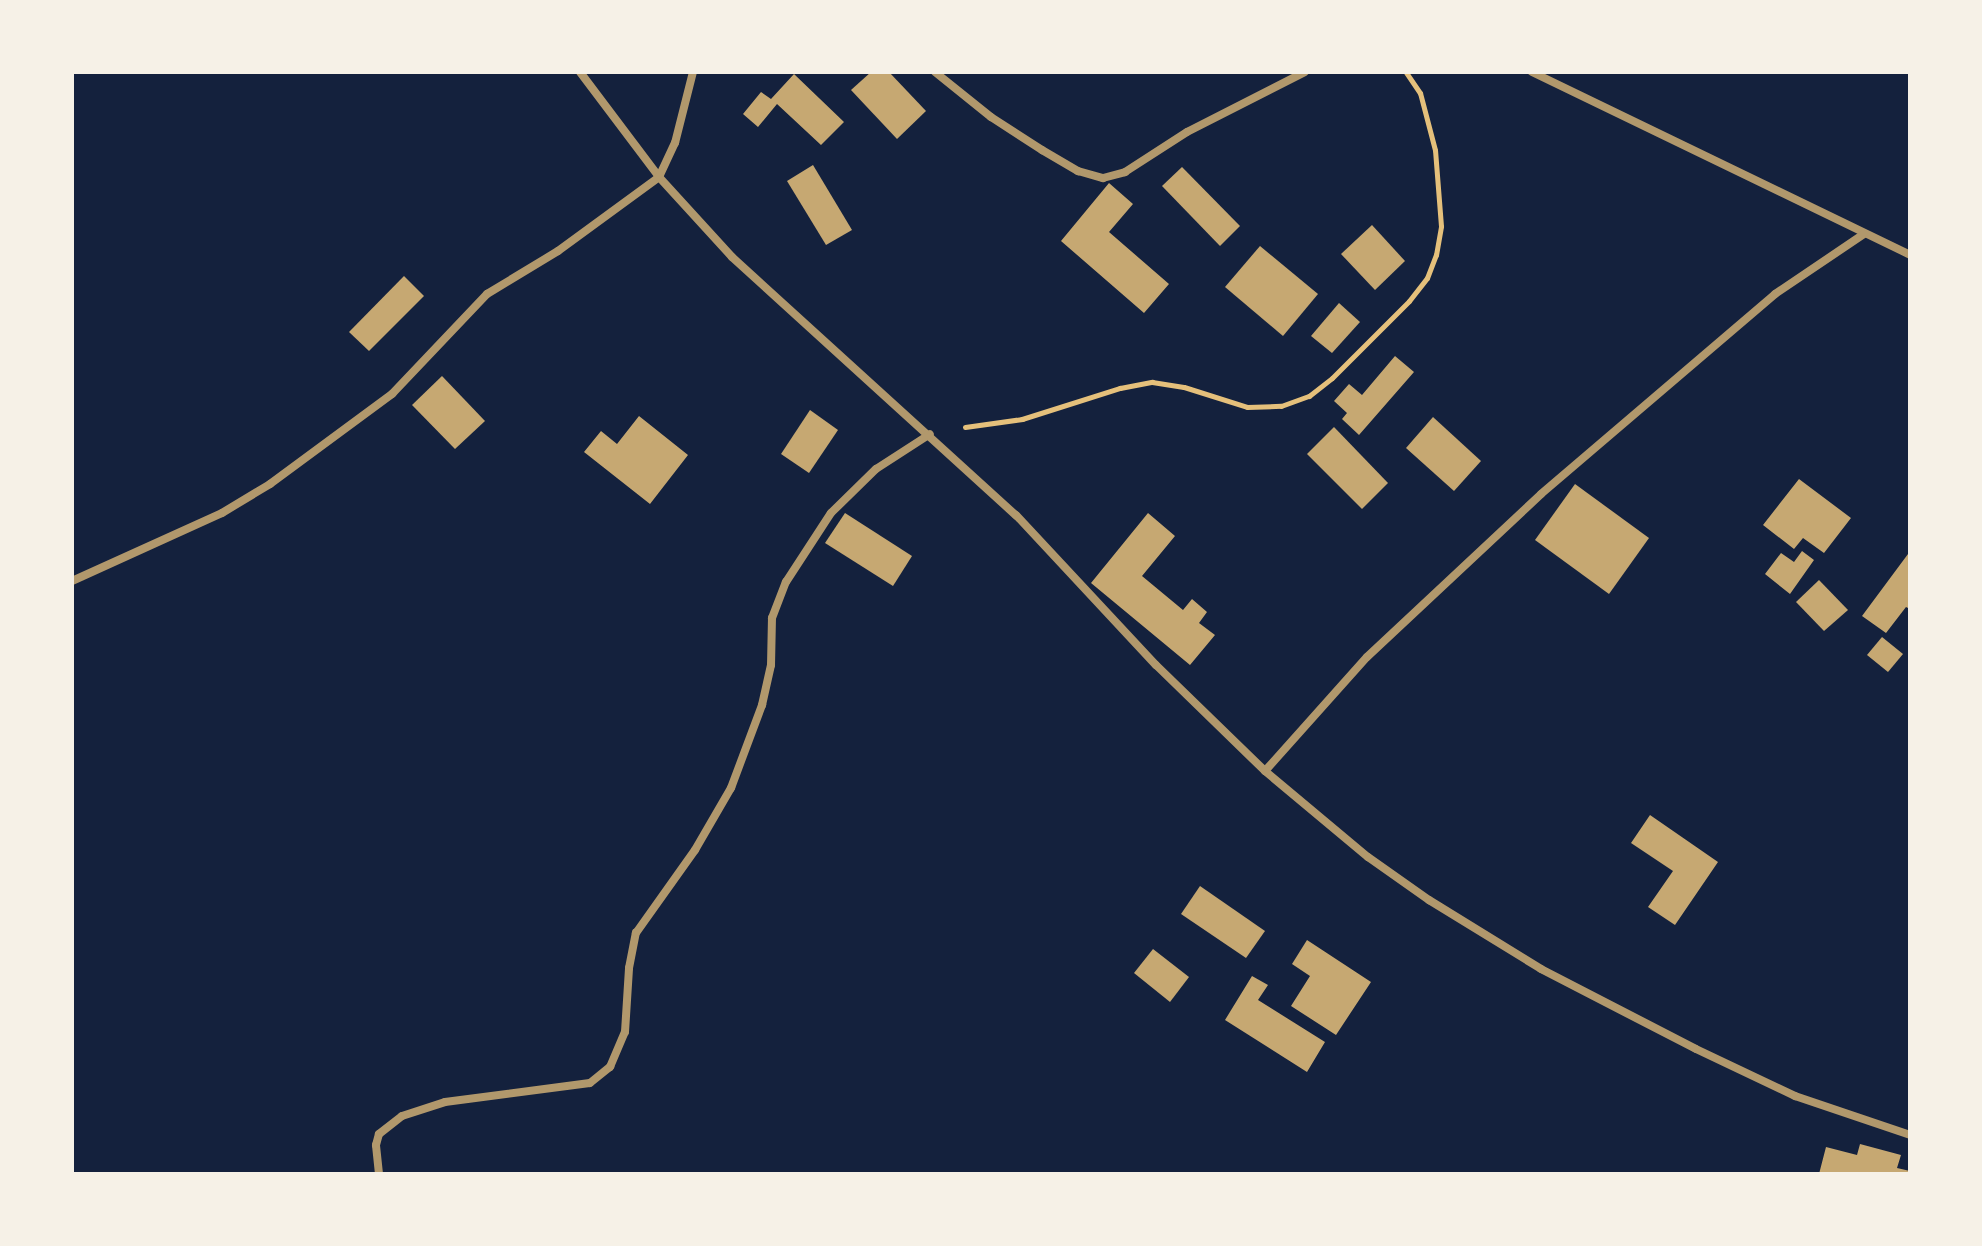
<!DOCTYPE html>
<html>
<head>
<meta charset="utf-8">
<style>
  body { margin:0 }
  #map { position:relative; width:1982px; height:1246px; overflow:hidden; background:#14213d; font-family:Ubuntu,sans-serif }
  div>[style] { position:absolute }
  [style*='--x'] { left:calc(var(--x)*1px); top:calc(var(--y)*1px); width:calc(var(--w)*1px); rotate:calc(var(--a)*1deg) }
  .building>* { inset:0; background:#c6a872 }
  .path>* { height:5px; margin:-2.5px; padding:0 2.5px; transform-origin:2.5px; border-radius:2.5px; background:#e5c07b }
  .minor>* { height:8px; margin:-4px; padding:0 4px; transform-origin:4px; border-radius:4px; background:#b1986c }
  span { translate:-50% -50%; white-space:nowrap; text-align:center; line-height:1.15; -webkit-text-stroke:8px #f6f1e7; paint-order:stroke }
  .frame { position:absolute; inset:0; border:74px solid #f6f1e7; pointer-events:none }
</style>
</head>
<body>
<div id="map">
  <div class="building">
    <i style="clip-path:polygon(871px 72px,889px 72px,926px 111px,897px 139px,851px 90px)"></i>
    <i style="clip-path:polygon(794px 74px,844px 122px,821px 145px,777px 104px,758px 127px,743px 114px,761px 92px,771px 99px)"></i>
    <i style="clip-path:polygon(813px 165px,852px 230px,826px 245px,787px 181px)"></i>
    <i style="clip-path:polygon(1182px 167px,1240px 226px,1220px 246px,1162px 186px)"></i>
    <i style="clip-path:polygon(1109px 183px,1133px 204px,1109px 232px,1169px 284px,1144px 313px,1061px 241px)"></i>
    <i style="clip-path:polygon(1372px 225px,1405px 261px,1375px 290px,1341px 254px)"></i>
    <i style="clip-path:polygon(1260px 246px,1318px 294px,1283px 336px,1225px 287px)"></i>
    <i style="clip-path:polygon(404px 276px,424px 296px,369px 351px,349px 332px)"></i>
    <i style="clip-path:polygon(1339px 303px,1360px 322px,1332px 353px,1311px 336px)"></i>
    <i style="clip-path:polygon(1395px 356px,1414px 372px,1359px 435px,1342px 419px,1347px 413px,1334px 401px,1349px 384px,1362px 395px)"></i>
    <i style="clip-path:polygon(442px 376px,485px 421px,455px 449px,412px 405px)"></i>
    <i style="clip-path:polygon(810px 410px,838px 430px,809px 473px,781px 454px)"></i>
    <i style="clip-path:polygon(639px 416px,688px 455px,650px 504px,584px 452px,601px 431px,617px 444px)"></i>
    <i style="clip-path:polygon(1433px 417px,1481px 461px,1454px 491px,1406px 448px)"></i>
    <i style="clip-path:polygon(1334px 427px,1388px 483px,1362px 509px,1307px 454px)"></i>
    <i style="clip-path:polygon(1799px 479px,1851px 518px,1824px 553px,1803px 538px,1794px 549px,1763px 525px)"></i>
    <i style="clip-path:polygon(1575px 484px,1649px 538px,1609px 594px,1535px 540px)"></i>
    <i style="clip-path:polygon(845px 513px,912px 556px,893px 586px,825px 543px)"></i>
    <i style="clip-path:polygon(1148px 513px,1175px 536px,1142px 576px,1183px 610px,1192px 599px,1207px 612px,1199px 623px,1215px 635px,1190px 665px,1091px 583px)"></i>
    <i style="clip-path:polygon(1802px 551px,1814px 560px,1790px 594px,1765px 574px,1781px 553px,1794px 562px)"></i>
    <i style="clip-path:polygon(1908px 554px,1910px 609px,1906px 607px,1886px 633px,1862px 616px)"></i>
    <i style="clip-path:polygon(1819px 580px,1848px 610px,1824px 631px,1796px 602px)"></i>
    <i style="clip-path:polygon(1882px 637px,1903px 654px,1888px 672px,1867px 655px)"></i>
    <i style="clip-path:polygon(1650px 815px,1718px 862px,1675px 925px,1648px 907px,1673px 871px,1631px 843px)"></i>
    <i style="clip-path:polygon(1200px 886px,1265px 931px,1246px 958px,1181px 914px)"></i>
    <i style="clip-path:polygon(1307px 940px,1371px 982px,1336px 1035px,1291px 1006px,1310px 976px,1292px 964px)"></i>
    <i style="clip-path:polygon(1153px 949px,1189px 977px,1170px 1002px,1134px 973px)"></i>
    <i style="clip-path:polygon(1252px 976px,1268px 985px,1258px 1000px,1325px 1042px,1307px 1072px,1225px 1020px)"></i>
    <i style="clip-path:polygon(1860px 1144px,1901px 1155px,1897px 1168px,1910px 1171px,1910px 1174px,1819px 1174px,1826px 1147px,1857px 1155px)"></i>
  </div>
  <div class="path">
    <i style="--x:965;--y:427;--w:58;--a:-8"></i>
    <i style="--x:1022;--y:419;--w:103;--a:-17.6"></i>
    <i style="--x:1120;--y:388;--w:33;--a:-11"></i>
    <i style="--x:1152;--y:382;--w:32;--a:9"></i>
    <i style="--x:1184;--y:387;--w:66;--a:17.6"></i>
    <i style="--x:1247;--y:407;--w:34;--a:-2"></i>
    <i style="--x:1281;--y:406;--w:30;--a:-20"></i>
    <i style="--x:1309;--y:396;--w:29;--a:-38"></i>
    <i style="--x:1332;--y:378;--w:109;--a:-45"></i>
    <i style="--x:1409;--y:301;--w:29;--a:-52"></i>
    <i style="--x:1427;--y:278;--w:25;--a:-69"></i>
    <i style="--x:1436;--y:255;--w:29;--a:-80"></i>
    <i style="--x:1441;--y:226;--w:76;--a:-94.5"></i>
    <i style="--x:1435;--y:150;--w:59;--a:-104.7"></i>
    <i style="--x:1420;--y:93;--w:25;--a:-124"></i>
  </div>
  <div class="minor">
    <i style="--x:580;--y:72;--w:131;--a:53"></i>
    <i style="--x:659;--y:177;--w:108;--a:47.6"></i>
    <i style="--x:732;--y:257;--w:384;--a:42.3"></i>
    <i style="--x:1016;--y:515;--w:205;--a:47"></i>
    <i style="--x:1156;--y:665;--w:152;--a:44.2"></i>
    <i style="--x:1265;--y:771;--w:134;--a:39.9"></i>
    <i style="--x:1368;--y:857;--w:75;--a:35.2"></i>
    <i style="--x:1429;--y:900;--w:132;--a:31.6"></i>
    <i style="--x:1541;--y:969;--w:174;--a:27.3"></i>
    <i style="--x:1696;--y:1049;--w:110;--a:25.4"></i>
    <i style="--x:1795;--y:1096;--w:121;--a:18.7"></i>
    <i style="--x:935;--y:72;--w:72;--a:38.8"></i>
    <i style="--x:991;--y:117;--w:61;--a:32.9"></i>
    <i style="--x:1042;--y:150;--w:42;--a:30.3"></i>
    <i style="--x:1078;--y:171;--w:26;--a:16"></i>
    <i style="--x:1103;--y:178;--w:23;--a:-15"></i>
    <i style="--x:1125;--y:172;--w:74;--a:-32.8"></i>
    <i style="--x:1187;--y:132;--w:132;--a:-27"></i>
    <i style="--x:1532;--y:72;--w:420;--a:25.8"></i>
    <i style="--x:72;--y:581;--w:165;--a:-24.4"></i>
    <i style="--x:222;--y:513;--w:56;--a:-31.1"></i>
    <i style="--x:270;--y:484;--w:152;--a:-36.4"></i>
    <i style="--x:392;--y:394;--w:138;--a:-46.5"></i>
    <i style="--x:487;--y:294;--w:83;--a:-31.2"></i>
    <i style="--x:558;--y:251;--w:125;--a:-36.2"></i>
    <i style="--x:659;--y:177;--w:38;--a:-65"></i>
    <i style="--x:675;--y:143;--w:73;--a:-75.8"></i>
    <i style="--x:1265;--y:771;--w:153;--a:-48.2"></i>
    <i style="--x:1367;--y:657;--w:238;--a:-43.1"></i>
    <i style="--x:1541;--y:494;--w:308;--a:-40.5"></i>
    <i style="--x:1775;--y:294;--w:107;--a:-34"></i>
    <i style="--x:379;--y:1174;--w:29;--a:-96"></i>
    <i style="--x:376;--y:1145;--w:11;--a:-75"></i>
    <i style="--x:379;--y:1134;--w:29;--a:-38"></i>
    <i style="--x:402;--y:1116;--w:45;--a:-18"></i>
    <i style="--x:445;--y:1102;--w:146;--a:-7.5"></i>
    <i style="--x:590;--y:1083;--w:26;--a:-39"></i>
    <i style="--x:610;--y:1067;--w:38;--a:-67"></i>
    <i style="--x:625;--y:1032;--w:64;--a:-86.4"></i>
    <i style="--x:629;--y:968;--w:36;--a:-79"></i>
    <i style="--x:636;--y:933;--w:102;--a:-54.6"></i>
    <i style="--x:695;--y:850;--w:72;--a:-59.9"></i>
    <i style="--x:731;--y:788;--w:89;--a:-69.5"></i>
    <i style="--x:762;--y:705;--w:41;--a:-77.3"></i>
    <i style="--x:771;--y:665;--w:47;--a:-88.8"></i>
    <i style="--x:772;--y:618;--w:39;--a:-69"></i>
    <i style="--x:786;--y:582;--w:82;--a:-56.9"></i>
    <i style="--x:831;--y:513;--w:63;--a:-44.4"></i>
    <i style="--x:876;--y:469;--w:64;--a:-32.9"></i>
  </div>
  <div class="frame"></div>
</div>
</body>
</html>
